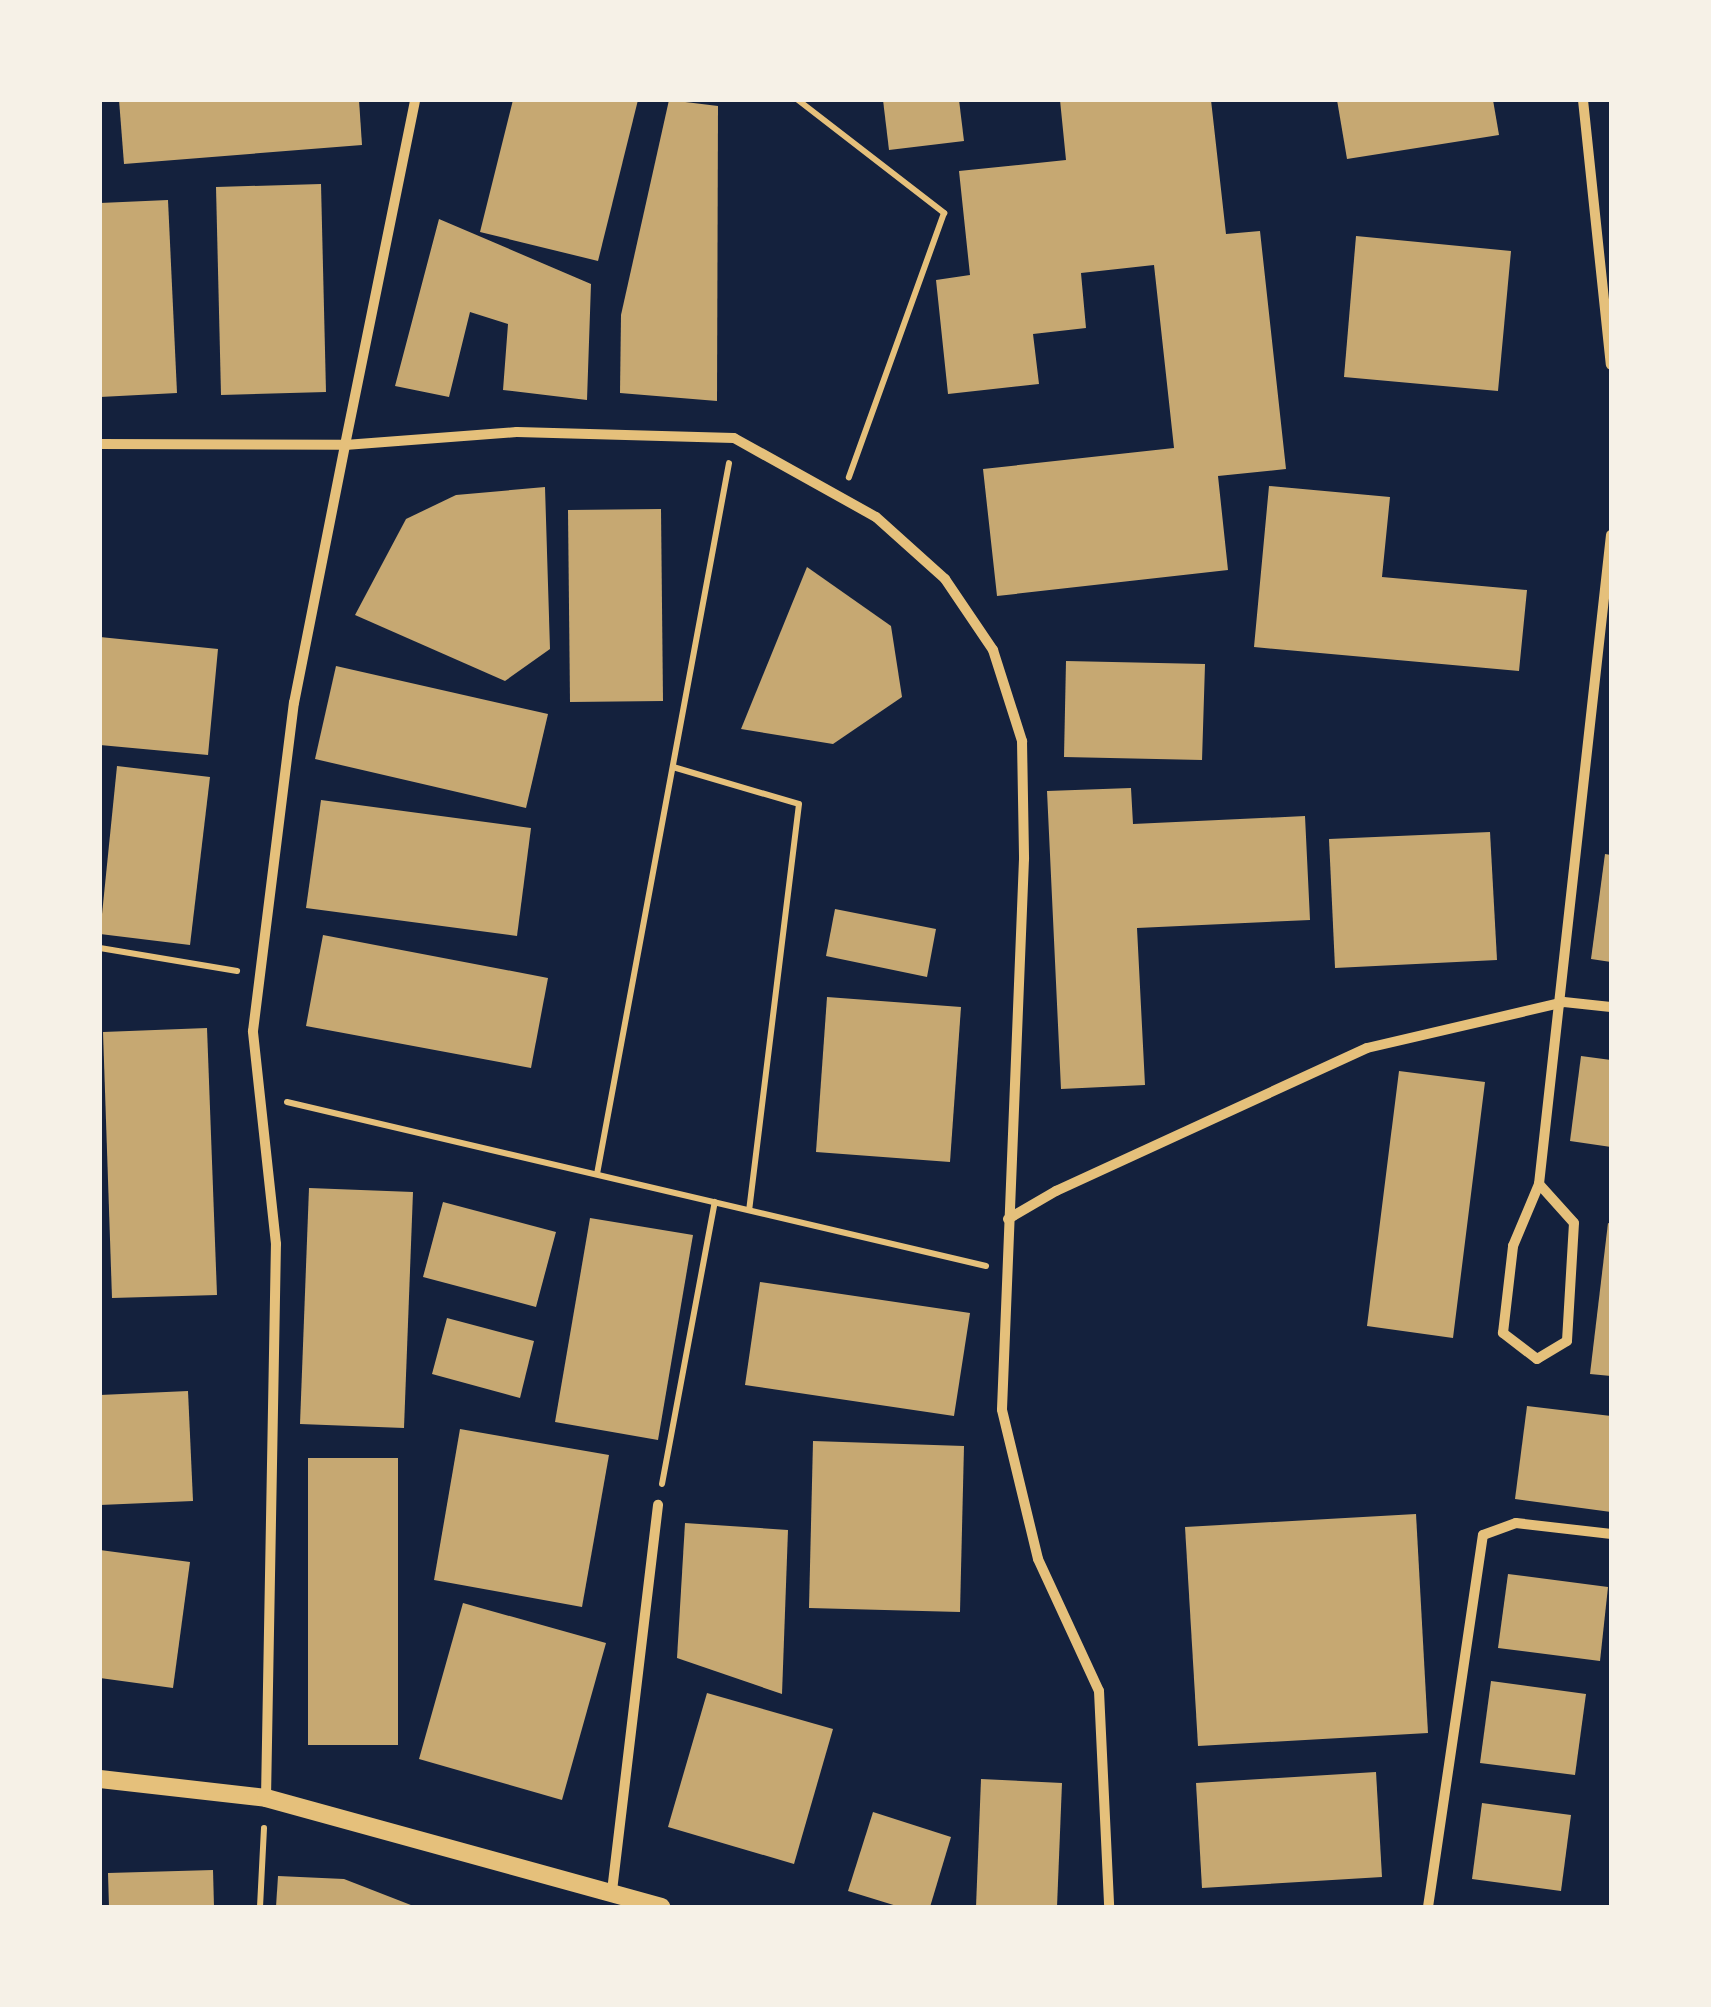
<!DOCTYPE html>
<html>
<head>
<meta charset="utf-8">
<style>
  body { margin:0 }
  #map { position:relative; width:1711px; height:2007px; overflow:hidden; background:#14213d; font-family:"Times New Roman",serif }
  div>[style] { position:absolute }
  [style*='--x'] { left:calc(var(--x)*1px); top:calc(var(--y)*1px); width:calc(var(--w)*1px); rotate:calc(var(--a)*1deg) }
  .building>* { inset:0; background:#c6a872 }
  .path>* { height:6px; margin:-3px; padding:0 3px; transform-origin:3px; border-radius:3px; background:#e5c07b }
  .minor>* { height:10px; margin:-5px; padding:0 5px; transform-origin:5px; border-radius:5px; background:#e5c07b }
  .tertiary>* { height:18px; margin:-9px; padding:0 9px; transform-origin:9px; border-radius:9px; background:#e5c07b }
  span { translate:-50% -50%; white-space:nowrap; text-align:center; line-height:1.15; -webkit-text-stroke:10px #f6f1e7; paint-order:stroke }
  .frame { position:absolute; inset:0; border:102px solid #f6f1e7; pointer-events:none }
</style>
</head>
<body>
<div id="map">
  <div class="building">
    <i style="clip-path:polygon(119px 100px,359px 100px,362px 145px,124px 164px)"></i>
    <i style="clip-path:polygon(513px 100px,638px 100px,598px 261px,480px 232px)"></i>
    <i style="clip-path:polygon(669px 100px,718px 106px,717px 401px,620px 393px,621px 315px)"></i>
    <i style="clip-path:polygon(883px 100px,959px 100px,964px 141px,889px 150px)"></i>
    <i style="clip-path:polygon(1060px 100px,1211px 100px,1226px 234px,1260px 231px,1286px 469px,1218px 476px,1228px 570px,997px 596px,983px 469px,1174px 448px,1154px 265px,1081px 273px,1086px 328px,1033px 334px,1039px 384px,948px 394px,936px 280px,970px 275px,959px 171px,1066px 160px)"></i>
    <i style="clip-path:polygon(1337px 100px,1493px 100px,1499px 135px,1347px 159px)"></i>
    <i style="clip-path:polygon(321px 184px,326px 392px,221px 395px,216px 187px)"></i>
    <i style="clip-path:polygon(168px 200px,177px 393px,100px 397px,100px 203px)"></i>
    <i style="clip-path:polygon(439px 219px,591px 284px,587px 400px,503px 390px,508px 324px,470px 312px,449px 397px,395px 386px)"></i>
    <i style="clip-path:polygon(1356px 236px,1511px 251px,1498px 391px,1344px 377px)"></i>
    <i style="clip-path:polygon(1269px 486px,1390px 497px,1382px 577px,1527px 590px,1519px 671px,1254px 647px)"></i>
    <i style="clip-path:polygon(545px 487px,550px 649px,505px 681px,355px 615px,406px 519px,456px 495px)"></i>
    <i style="clip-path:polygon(661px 509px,663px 701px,570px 702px,568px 510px)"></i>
    <i style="clip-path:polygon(807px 567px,891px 626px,902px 697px,833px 744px,741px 729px)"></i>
    <i style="clip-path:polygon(100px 637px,218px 649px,208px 755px,100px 745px)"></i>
    <i style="clip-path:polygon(1066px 661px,1205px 664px,1202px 760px,1064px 757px)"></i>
    <i style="clip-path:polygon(336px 666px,548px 714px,526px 808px,315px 759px)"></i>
    <i style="clip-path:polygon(117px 766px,210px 777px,190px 945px,100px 934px)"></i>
    <i style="clip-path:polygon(1131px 788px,1133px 824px,1305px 816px,1310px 920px,1137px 928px,1145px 1085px,1061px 1089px,1047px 791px)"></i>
    <i style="clip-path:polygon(321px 800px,531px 828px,517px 936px,306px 908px)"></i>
    <i style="clip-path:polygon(1490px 832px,1497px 960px,1335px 968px,1329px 839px)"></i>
    <i style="clip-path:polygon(1605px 854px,1611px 855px,1611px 962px,1591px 959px)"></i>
    <i style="clip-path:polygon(835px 909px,936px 929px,927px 977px,826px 956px)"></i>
    <i style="clip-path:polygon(323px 935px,548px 978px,531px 1068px,306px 1026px)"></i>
    <i style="clip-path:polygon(827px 997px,961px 1007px,950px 1162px,816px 1152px)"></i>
    <i style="clip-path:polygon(207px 1028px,217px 1295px,112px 1298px,103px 1032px)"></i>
    <i style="clip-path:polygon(1581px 1056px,1611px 1060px,1611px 1147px,1570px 1141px)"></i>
    <i style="clip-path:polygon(1399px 1071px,1485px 1082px,1453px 1338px,1367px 1326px)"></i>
    <i style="clip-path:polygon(309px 1188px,413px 1192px,404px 1428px,300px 1424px)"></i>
    <i style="clip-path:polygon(443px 1202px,556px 1232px,536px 1307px,423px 1277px)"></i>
    <i style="clip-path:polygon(590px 1218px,693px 1235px,658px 1440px,555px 1422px)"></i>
    <i style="clip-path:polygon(1608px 1223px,1611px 1224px,1611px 1376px,1590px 1374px)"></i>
    <i style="clip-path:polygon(760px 1282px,970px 1313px,954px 1416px,745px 1385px)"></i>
    <i style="clip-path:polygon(447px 1318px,534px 1341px,520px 1398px,432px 1374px)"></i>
    <i style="clip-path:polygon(188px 1391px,193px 1501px,100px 1505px,100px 1395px)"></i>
    <i style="clip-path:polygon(1527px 1406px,1611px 1416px,1611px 1512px,1515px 1499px)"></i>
    <i style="clip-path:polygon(460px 1429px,609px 1455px,582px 1607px,434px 1580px)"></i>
    <i style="clip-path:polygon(813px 1441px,964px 1446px,960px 1612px,809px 1608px)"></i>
    <i style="clip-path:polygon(308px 1458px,398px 1458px,398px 1745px,308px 1745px)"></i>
    <i style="clip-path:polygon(1416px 1514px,1428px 1733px,1198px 1746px,1185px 1527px)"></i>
    <i style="clip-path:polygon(685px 1523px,788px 1530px,782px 1694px,677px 1658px)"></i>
    <i style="clip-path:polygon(100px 1550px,190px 1562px,173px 1688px,100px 1678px)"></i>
    <i style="clip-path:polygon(1508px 1574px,1608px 1587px,1600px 1661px,1498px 1648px)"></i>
    <i style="clip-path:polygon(463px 1603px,606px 1643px,562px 1800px,419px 1759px)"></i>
    <i style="clip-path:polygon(1491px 1681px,1586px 1694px,1575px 1775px,1480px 1763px)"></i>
    <i style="clip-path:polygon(707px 1693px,833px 1729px,794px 1864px,668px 1827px)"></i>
    <i style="clip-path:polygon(1376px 1772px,1382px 1877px,1202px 1888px,1196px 1783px)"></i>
    <i style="clip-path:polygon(981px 1779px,1062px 1783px,1057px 1907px,976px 1907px)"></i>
    <i style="clip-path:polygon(1482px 1803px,1571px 1815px,1561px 1891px,1472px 1879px)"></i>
    <i style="clip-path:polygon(873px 1812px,951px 1837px,930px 1907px,900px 1907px,848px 1891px)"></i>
    <i style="clip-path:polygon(213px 1870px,214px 1907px,109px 1907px,108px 1873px)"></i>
    <i style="clip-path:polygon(278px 1876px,344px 1879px,416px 1907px,276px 1907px)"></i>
  </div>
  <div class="path">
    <i style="--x:798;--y:100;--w:185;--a:37.7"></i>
    <i style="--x:944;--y:213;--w:281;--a:109.8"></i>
    <i style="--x:673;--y:767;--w:131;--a:16.4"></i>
    <i style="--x:799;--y:804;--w:409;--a:97"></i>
    <i style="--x:100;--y:948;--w:139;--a:9.5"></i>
    <i style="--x:287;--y:1102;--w:718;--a:13.2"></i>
    <i style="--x:597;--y:1174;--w:723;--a:-79.48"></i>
    <i style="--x:662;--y:1484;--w:287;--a:-79.4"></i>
    <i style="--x:260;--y:1907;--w:79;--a:-87.1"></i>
  </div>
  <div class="minor">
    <i style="--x:1583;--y:100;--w:266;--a:84"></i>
    <i style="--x:100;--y:444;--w:245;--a:0.2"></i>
    <i style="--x:345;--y:445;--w:352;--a:-78.5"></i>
    <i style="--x:1539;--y:1184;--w:653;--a:-83.67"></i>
    <i style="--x:1539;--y:1184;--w:52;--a:48.1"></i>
    <i style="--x:1574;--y:1223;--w:118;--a:93.4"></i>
    <i style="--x:1567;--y:1341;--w:35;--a:149"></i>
    <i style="--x:1537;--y:1359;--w:43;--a:-142.6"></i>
    <i style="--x:1503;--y:1333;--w:88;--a:-83.4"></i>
    <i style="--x:1513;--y:1246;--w:67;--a:-67.2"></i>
    <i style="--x:1008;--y:1219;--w:56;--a:-30.3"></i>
    <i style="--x:1056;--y:1191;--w:342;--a:-24.7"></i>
    <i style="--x:1367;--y:1048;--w:202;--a:-13.1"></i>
    <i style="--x:1564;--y:1002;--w:47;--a:6.1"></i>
    <i style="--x:266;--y:1798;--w:554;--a:-88.97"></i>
    <i style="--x:276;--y:1244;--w:214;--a:-96.2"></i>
    <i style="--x:253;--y:1031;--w:331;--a:-82.9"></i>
    <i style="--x:294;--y:703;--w:263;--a:-78.8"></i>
    <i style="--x:345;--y:445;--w:172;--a:-4.3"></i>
    <i style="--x:517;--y:432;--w:217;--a:1.6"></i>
    <i style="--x:734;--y:438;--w:162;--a:29.1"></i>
    <i style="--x:876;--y:517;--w:93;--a:41.9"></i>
    <i style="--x:945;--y:579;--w:86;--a:55.9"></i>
    <i style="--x:993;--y:650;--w:96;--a:72.3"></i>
    <i style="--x:1022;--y:741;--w:118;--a:89"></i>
    <i style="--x:1024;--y:859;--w:551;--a:92.29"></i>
    <i style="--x:1002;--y:1410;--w:153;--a:76.4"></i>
    <i style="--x:1038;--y:1559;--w:145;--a:65.2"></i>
    <i style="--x:1099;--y:1691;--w:216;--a:87.3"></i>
    <i style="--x:612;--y:1891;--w:389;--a:-83.2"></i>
    <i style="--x:1428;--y:1907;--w:376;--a:-81.6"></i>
    <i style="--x:1483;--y:1535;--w:35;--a:-20"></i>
    <i style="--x:1516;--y:1523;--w:96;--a:6.6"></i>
  </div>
  <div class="tertiary">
    <i style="--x:100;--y:1779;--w:167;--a:6.5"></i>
    <i style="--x:266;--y:1798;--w:410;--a:15.4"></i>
  </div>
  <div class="frame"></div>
</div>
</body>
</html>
